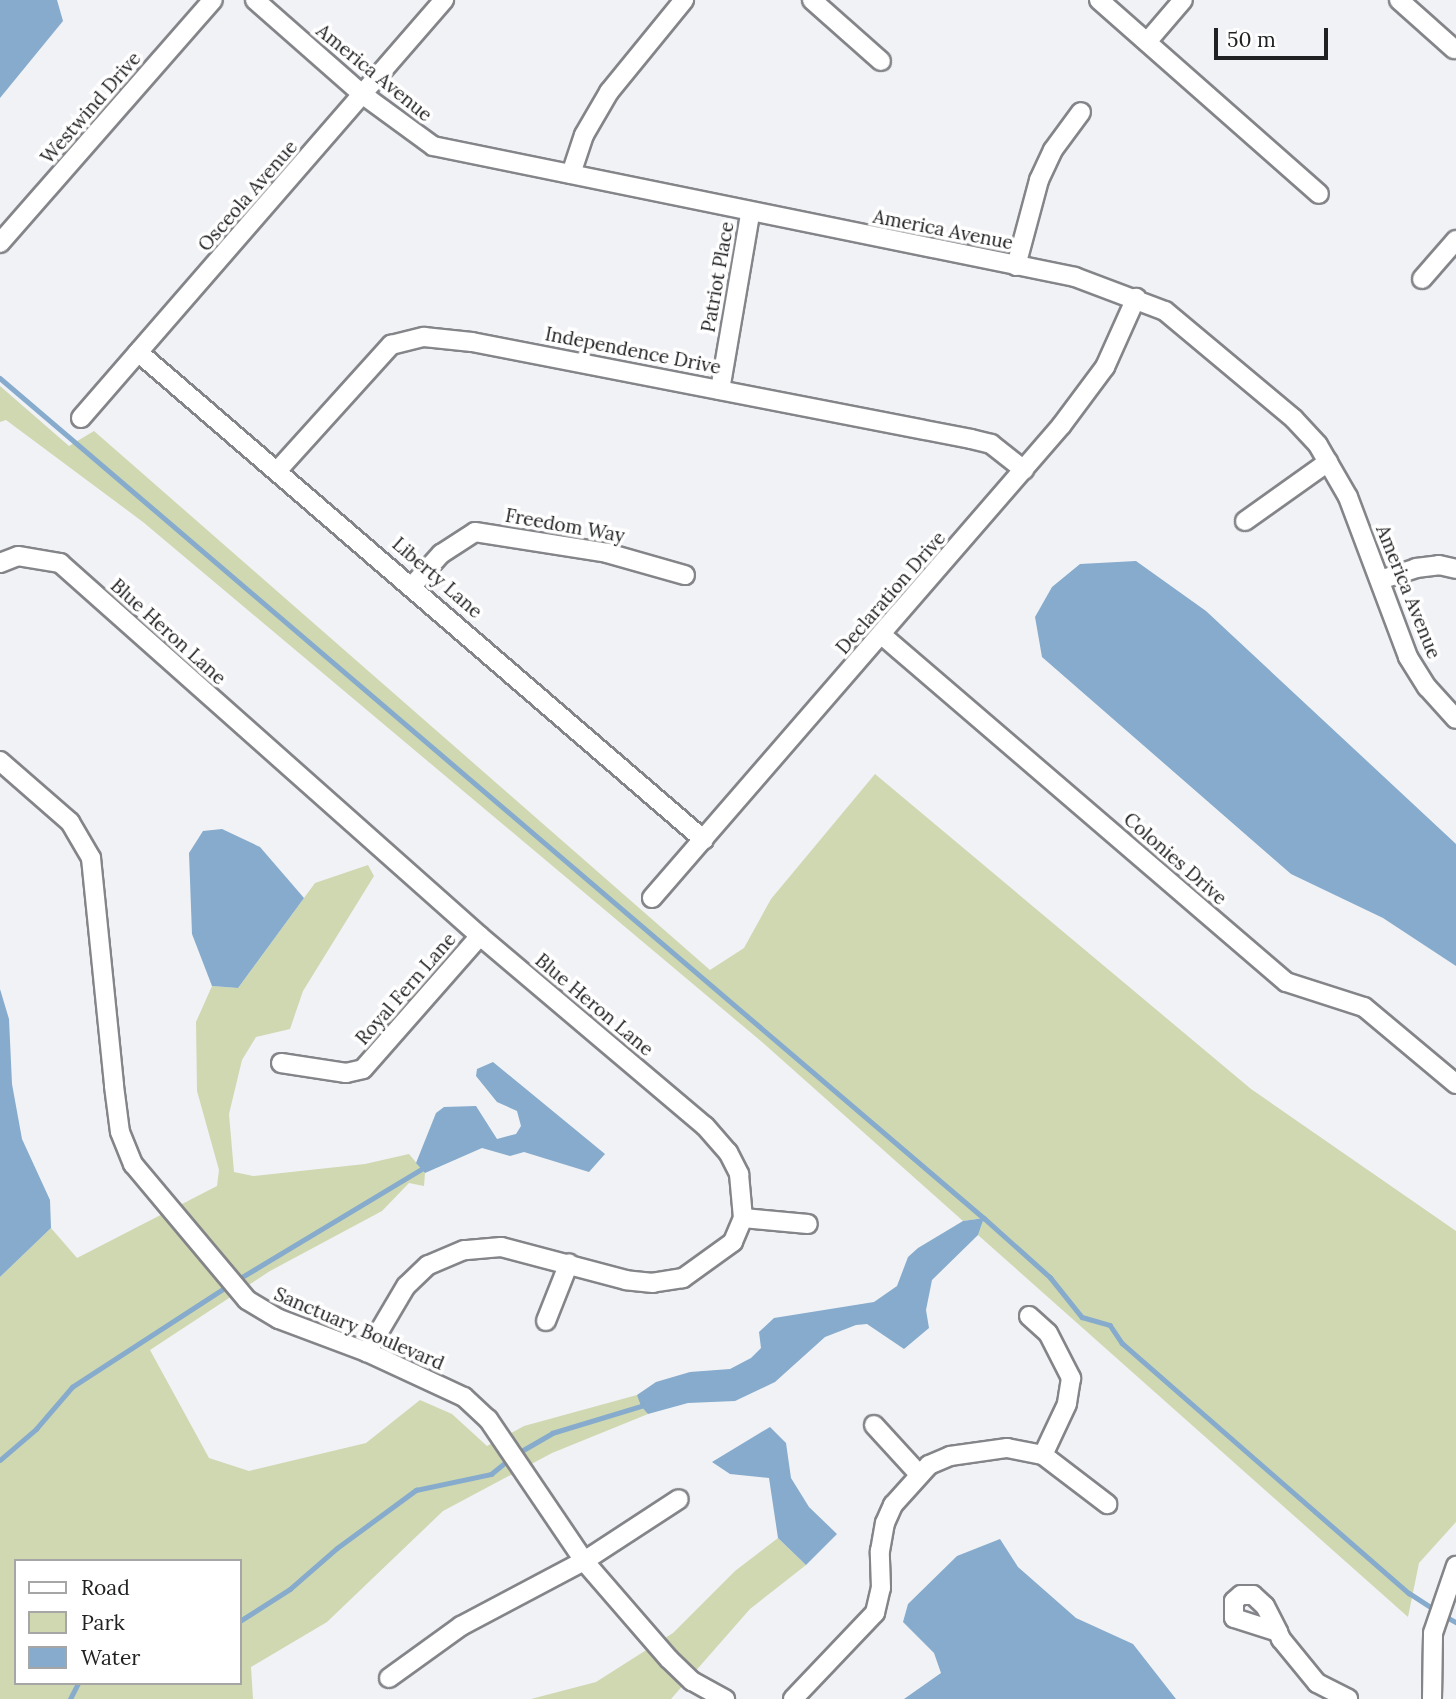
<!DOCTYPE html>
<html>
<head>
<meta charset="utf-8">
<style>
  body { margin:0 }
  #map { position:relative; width:1456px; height:1699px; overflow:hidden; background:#f0f2f6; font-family:Lora,serif }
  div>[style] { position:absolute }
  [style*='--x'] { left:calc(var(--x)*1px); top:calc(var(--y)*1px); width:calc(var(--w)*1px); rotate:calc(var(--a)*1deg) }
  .green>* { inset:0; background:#cfd8b1 }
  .water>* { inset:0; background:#86abcc }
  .stream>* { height:4.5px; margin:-2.25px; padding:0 2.25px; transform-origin:2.25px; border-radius:2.25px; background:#86abcc }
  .roads { filter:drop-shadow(2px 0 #848589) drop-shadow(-2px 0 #848589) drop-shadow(0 2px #848589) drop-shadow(0 -2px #848589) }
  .minor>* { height:18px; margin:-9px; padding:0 9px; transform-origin:9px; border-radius:9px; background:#fff }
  span { translate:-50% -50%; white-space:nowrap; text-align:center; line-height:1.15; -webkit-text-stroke:7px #fff; paint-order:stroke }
  .street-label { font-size:19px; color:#202123 }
  .legend { position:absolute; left:14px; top:1559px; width:228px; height:126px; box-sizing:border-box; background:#fff; border:2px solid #a6a6a7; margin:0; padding:9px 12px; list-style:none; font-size:21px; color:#202123 }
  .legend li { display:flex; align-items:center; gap:14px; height:35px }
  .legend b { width:35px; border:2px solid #a6a6a7 }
  .scale { position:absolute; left:1214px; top:28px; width:114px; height:32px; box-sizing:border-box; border:4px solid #202123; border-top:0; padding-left:9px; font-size:21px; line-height:24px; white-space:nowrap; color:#202123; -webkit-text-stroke:5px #fff; paint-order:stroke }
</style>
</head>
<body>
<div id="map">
  <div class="green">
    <i style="clip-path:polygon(0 386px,69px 446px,94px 431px,710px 970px,744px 948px,771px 899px,875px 774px,1251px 1089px,1456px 1231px,1456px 1522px,1419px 1563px,1408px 1617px,978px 1235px,984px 1218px,963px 1221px,762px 1042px,143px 522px,6px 420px,0 422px)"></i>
    <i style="clip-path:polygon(evenodd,368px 865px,374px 876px,303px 991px,290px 1029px,256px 1037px,242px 1060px,229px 1114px,234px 1172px,253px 1176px,365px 1164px,409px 1154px,425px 1173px,424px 1186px,409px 1183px,382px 1211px,270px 1271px,150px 1350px,209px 1458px,249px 1471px,366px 1443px,420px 1400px,452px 1414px,487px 1446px,524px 1426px,637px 1395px,648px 1414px,552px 1453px,443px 1511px,327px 1622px,251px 1667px,253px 1699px,0 1699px,0 1277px,51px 1228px,77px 1258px,217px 1186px,219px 1170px,197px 1091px,196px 1022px,212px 986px,238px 988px,315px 883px,368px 865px,16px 1561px,240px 1561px,240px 1683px,16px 1683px,16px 1561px)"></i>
    <i style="clip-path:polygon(778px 1538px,806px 1565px,750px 1609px,671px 1699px,531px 1699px,596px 1682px,673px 1633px,735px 1571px)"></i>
  </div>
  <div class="water">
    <i style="clip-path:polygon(0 0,57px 0,63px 21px,0 98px)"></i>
    <i style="clip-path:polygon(1136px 561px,1206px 611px,1456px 844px,1456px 966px,1383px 918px,1291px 874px,1042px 657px,1035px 617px,1052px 587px,1080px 564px)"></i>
    <i style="clip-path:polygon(222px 829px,260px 847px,304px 898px,238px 988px,212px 986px,192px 934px,189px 853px,203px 831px)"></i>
    <i style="clip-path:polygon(0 989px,9px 1019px,12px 1084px,22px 1139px,50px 1200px,51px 1228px,0 1277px)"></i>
    <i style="clip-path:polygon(493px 1062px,605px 1154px,589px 1172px,524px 1152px,510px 1156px,482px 1148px,425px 1173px,416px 1163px,436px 1113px,444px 1107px,476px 1106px,497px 1139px,516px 1134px,521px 1126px,517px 1111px,497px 1102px,476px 1076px,477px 1069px)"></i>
    <i style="clip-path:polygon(984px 1218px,978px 1235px,932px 1280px,926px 1310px,929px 1328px,904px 1349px,867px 1324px,856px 1325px,825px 1337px,775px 1382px,735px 1401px,688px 1403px,648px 1414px,641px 1406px,637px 1395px,656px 1382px,690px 1372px,730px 1369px,751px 1358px,761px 1348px,759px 1332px,774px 1318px,874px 1302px,897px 1286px,908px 1257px,918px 1248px,963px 1221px)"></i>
    <i style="clip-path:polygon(770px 1427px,786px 1443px,791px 1478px,809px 1507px,837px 1534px,806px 1565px,778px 1538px,769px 1478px,730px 1474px,712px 1462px)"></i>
    <i style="clip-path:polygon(1000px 1539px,1018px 1567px,1076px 1618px,1133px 1644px,1176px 1699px,904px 1699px,941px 1673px,934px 1653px,903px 1622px,908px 1604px,957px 1556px)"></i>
  </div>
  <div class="stream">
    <i style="--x:0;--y:378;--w:1294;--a:40.49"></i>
    <i style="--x:984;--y:1218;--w:89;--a:41.8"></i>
    <i style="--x:1050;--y:1277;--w:51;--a:51.3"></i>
    <i style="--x:1082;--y:1317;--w:29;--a:16"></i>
    <i style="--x:1110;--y:1325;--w:22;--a:56"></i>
    <i style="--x:1122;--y:1343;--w:381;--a:41.1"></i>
    <i style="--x:1409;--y:1593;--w:33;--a:33"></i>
    <i style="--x:237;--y:1280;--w:216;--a:-31"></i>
    <i style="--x:518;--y:1453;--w:39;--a:-30"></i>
    <i style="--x:552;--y:1433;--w:93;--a:-16.9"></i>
    <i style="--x:0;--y:1460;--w:48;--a:-40.7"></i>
    <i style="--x:36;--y:1429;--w:55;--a:-49.4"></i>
    <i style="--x:72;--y:1387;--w:187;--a:-33"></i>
    <i style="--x:1445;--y:1616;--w:13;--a:29"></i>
    <i style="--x:240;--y:1621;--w:59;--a:-32.6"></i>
    <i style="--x:290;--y:1589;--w:62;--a:-41.1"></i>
    <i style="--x:337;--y:1548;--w:98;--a:-36.3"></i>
    <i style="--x:416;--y:1490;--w:77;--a:-12"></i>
    <i style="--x:491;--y:1474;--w:26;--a:-39"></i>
    <i style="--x:70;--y:1699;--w:18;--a:-63"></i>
  </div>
  <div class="roads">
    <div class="minor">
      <i style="--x:255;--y:0;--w:142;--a:41.3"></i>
      <i style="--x:362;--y:94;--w:88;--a:36.2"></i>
      <i style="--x:433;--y:146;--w:655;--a:11.53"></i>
      <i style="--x:1075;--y:277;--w:96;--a:20.7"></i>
      <i style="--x:1165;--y:311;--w:168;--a:39.9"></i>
      <i style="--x:1294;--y:419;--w:35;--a:47"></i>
      <i style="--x:1318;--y:445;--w:60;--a:60"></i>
      <i style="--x:1348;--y:497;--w:171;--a:69.4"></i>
      <i style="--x:1408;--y:657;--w:36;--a:58"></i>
      <i style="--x:1427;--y:687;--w:43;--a:47.8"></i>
      <i style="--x:812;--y:0;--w:92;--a:41.5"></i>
      <i style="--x:1099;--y:0;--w:293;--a:41.4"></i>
      <i style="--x:1399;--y:0;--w:74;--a:41.7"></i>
      <i style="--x:1147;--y:42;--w:55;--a:-49.4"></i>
      <i style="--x:571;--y:174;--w:41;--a:-71.6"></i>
      <i style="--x:584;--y:135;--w:50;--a:-59.8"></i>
      <i style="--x:609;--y:92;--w:119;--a:-50.8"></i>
      <i style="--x:0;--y:243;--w:323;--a:-48.8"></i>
      <i style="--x:1016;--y:266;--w:89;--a:-75"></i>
      <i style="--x:1039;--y:180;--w:33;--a:-65"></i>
      <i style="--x:1053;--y:150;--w:47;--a:-53.6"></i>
      <i style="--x:1422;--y:279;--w:52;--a:-48.9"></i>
      <i style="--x:138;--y:352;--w:747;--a:40.77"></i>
      <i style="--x:720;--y:390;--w:179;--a:-80.3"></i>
      <i style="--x:81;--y:418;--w:554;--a:-49.03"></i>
      <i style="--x:278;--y:470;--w:169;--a:-47.9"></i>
      <i style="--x:391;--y:345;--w:34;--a:-14"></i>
      <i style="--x:424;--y:337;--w:48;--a:5.9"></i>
      <i style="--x:472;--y:342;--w:508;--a:11"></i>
      <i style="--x:971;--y:439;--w:21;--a:14"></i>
      <i style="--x:991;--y:444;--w:42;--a:38.2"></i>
      <i style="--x:1245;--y:521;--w:102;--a:-35.4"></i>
      <i style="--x:0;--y:563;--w:19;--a:-21"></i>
      <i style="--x:18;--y:556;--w:43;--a:9.5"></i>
      <i style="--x:60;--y:563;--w:562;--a:41.61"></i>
      <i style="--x:480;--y:936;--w:294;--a:40.2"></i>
      <i style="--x:705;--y:1126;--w:35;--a:49"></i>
      <i style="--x:728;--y:1152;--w:25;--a:63"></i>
      <i style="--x:739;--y:1174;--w:44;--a:84.8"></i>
      <i style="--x:743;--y:1218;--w:26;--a:113"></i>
      <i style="--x:733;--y:1242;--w:62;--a:144.2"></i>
      <i style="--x:683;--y:1278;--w:30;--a:171"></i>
      <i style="--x:653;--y:1283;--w:27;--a:-174"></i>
      <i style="--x:626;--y:1280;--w:129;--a:-165.2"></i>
      <i style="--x:501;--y:1247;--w:37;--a:175"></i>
      <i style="--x:464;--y:1250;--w:39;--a:157"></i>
      <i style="--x:428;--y:1265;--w:30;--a:136"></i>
      <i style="--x:406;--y:1286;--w:77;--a:120.6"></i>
      <i style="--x:1380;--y:580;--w:38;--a:-18"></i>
      <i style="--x:1416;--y:568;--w:23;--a:-7"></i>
      <i style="--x:1439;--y:565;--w:17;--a:13"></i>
      <i style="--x:413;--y:585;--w:42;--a:-47.9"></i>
      <i style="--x:441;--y:554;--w:40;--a:-32.9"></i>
      <i style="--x:475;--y:532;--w:134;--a:9"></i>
      <i style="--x:607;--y:553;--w:81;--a:15.8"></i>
      <i style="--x:883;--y:636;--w:531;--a:40.65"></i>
      <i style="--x:1286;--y:982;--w:82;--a:17.8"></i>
      <i style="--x:1364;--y:1007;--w:120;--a:39.9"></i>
      <i style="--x:0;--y:761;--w:93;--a:41.1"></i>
      <i style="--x:70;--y:822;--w:42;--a:59.7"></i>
      <i style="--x:91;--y:858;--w:229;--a:84.2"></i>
      <i style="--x:114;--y:1086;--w:46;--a:82.6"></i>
      <i style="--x:120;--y:1132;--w:35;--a:68"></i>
      <i style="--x:133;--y:1164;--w:177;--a:50"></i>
      <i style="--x:247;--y:1300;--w:37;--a:31"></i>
      <i style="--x:279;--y:1319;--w:94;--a:20.6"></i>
      <i style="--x:367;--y:1352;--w:107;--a:24.9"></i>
      <i style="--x:464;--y:1397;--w:33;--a:43"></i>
      <i style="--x:488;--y:1419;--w:171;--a:55.9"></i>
      <i style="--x:584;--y:1561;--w:130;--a:49.1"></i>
      <i style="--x:669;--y:1659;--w:32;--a:44"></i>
      <i style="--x:692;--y:1681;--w:38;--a:29"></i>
      <i style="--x:652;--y:898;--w:625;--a:-49.09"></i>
      <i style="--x:1061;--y:426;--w:74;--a:-53.3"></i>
      <i style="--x:1105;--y:367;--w:76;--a:-65.8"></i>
      <i style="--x:281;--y:1063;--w:66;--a:8.7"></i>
      <i style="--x:346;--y:1073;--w:17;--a:-13"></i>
      <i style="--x:363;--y:1069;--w:177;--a:-48.7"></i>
      <i style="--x:743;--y:1218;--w:65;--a:5.3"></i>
      <i style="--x:1029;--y:1316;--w:25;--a:42"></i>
      <i style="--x:1048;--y:1333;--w:51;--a:62.9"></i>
      <i style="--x:1071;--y:1378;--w:26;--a:99"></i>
      <i style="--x:1067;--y:1404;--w:56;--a:115.2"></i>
      <i style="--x:546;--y:1321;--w:62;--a:-68.4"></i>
      <i style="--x:874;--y:1425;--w:65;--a:47.5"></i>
      <i style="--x:1278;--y:1632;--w:46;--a:-162.3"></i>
      <i style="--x:1234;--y:1618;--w:17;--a:-90"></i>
      <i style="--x:1234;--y:1601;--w:9;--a:-41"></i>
      <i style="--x:1241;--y:1595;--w:12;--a:0"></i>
      <i style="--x:1253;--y:1595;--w:16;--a:43"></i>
      <i style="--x:1265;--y:1606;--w:29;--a:63"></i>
      <i style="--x:1278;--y:1632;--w:8;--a:67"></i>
      <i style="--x:1281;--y:1639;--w:57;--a:50.7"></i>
      <i style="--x:1317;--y:1683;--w:35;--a:27"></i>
      <i style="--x:389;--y:1678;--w:89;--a:-35.8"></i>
      <i style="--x:461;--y:1626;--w:139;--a:-27.9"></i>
      <i style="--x:584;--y:1561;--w:113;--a:-33.1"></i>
      <i style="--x:793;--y:1699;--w:119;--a:-46.4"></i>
      <i style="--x:875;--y:1613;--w:26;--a:-77"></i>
      <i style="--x:881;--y:1588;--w:37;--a:-92"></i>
      <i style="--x:880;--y:1551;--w:28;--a:-80"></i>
      <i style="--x:885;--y:1523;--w:20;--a:-66"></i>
      <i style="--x:893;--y:1505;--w:54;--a:-48"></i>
      <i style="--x:929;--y:1465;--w:23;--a:-23"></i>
      <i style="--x:950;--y:1456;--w:58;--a:-8"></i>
      <i style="--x:1007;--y:1448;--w:37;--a:11"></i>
      <i style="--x:1043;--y:1455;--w:81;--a:37.4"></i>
      <i style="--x:1432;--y:1699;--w:66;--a:-89.1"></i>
      <i style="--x:1433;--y:1633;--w:71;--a:-71.1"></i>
    </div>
  </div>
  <div class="street-label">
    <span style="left:374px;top:73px;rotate:39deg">America Avenue</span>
    <span style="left:91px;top:108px;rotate:-49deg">Westwind Drive</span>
    <span style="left:248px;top:196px;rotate:-49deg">Osceola Avenue</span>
    <span style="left:943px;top:230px;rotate:11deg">America Avenue</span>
    <span style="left:718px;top:277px;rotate:-80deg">Patriot Place</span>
    <span style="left:633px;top:351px;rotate:11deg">Independence Drive</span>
    <span style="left:565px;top:526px;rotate:10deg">Freedom Way</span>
    <span style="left:437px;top:578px;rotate:41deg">Liberty Lane</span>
    <span style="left:1408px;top:592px;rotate:68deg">America Avenue</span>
    <span style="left:891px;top:593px;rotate:-49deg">Declaration Drive</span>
    <span style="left:168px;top:632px;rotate:42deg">Blue Heron Lane</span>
    <span style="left:1175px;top:859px;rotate:41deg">Colonies Drive</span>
    <span style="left:406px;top:989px;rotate:-49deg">Royal Fern Lane</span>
    <span style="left:594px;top:1005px;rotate:40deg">Blue Heron Lane</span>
    <span style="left:359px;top:1329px;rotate:23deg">Sanctuary Boulevard</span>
  </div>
  <ul class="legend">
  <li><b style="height:9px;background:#fff"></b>Road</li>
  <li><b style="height:19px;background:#cfd8b1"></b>Park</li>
  <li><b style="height:19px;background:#86abcc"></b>Water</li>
  </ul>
  <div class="scale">50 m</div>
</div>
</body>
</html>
